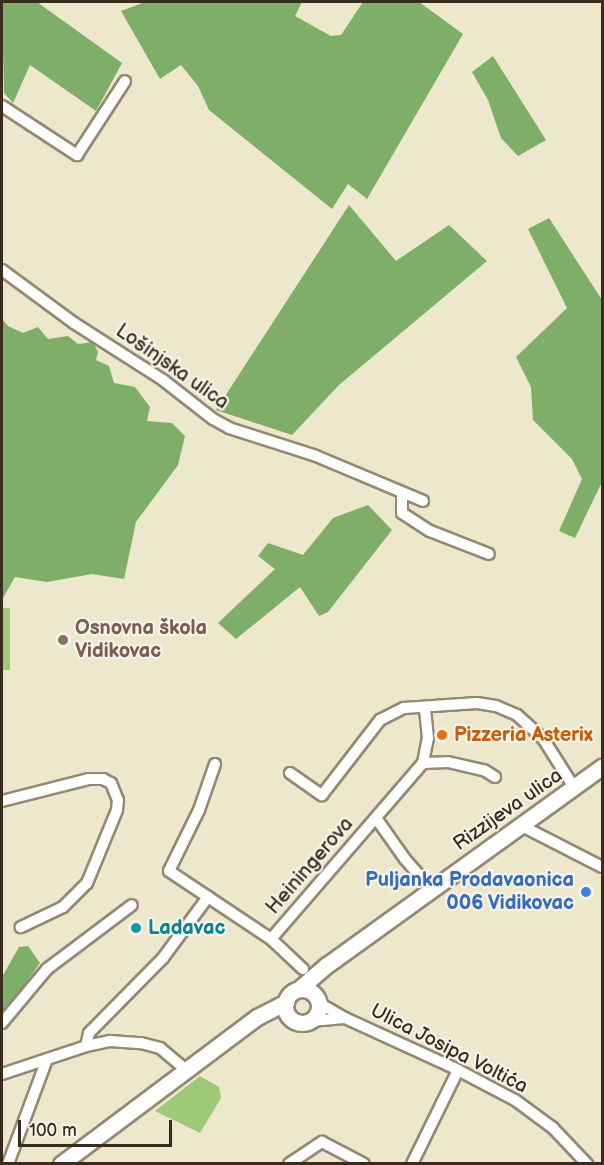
<!DOCTYPE html>
<html>
<head>
<meta charset="utf-8">
<style>
  body { margin:0 }
  #map { position:relative; width:604px; height:1165px; overflow:hidden; background:#ede7cc; font-family:"Balsamiq Sans",sans-serif }
  div>[style] { position:absolute }
  [style*='--x'] { left:calc(var(--x)*1px); top:calc(var(--y)*1px); width:calc(var(--w)*1px); rotate:calc(var(--a)*1deg) }
  .green>* { inset:0; background:#9eca78 }
  .forest>* { inset:0; background:#7eae68 }
  .roads { filter:drop-shadow(2px 0 #948875) drop-shadow(-2px 0 #948875) drop-shadow(0 2px #948875) drop-shadow(0 -2px #948875) }
  .street>* { height:10px; margin:-5px; padding:0 5px; transform-origin:5px; border-radius:5px; background:#fff }
  .secondary>* { height:15px; margin:-7.5px; padding:0 7.5px; transform-origin:7.5px; border-radius:7.5px; background:#fff }
  .secondary>.ring { margin:-7.5px; padding:0; box-sizing:content-box; background:none; border:15px solid #fff; border-radius:50% }
  .dots>* { width:16px; height:16px; translate:-50% -50%; box-sizing:border-box; border:3px solid #f7f3e8; border-radius:50% }
  span { translate:-50% -50%; white-space:nowrap; text-align:center; line-height:1.15; -webkit-text-stroke:4.5px #f7f3e8; paint-order:stroke }
  .street-label { font-size:20px; color:#3b2a1e }
  .education-label { font-size:20px; color:#785e54; font-weight:700 }
  .left { translate:0 -50%; text-align:left }
  .food-label { font-size:20px; color:#c56008; font-weight:700 }
  .shop-label { font-size:20px; color:#366cbe; font-weight:700 }
  .right { translate:-100% -50%; text-align:right }
  .culture-label { font-size:20px; color:#0d838f; font-weight:700 }
  .frame { position:absolute; inset:0; border:3px solid #3b2a1e; pointer-events:none }
  .scale { position:absolute; left:18px; top:1120px; width:154px; height:27px; box-sizing:border-box; border:3px solid #3b2a1e; border-top:0; padding-left:8px; font-size:18px; line-height:21px; white-space:nowrap; color:#3b2a1e; -webkit-text-stroke:4px #f7f3e8; paint-order:stroke }
</style>
</head>
<body>
<div id="map">
  <div class="green">
    <i style="clip-path:polygon(2px 608px,10px 608px,10px 670px,2px 670px)"></i>
    <i style="clip-path:polygon(200px 1076px,219px 1087px,221px 1098px,200px 1133px,155px 1111px)"></i>
  </div>
  <div class="forest">
    <i style="clip-path:polygon(2px 2px,37px 2px,122px 63px,96px 111px,30px 65px,13px 103px,4px 93px)"></i>
    <i style="clip-path:polygon(145px 2px,302px 2px,295px 16px,331px 36px,341px 35px,363px 2px,419px 2px,463px 34px,367px 199px,348px 184px,332px 209px,209px 110px,198px 86px,181px 65px,160px 79px,121px 11px)"></i>
    <i style="clip-path:polygon(493px 56px,546px 140px,518px 156px,501px 138px,488px 100px,472px 72px)"></i>
    <i style="clip-path:polygon(349px 205px,396px 261px,449px 225px,487px 261px,339px 385px,292px 435px,216px 410px)"></i>
    <i style="clip-path:polygon(549px 218px,602px 300px,602px 482px,575px 538px,559px 531px,582px 479px,572px 459px,533px 420px,531px 387px,516px 357px,567px 308px,528px 229px)"></i>
    <i style="clip-path:polygon(2px 319px,8px 326px,23px 333px,38px 327px,48px 339px,68px 336px,78px 344px,93px 342px,98px 352px,96px 360px,109px 366px,114px 383px,135px 387px,150px 407px,147px 421px,172px 423px,185px 436px,178px 465px,136px 522px,124px 579px,92px 574px,47px 582px,15px 577px,2px 600px)"></i>
    <i style="clip-path:polygon(368px 505px,392px 530px,328px 612px,319px 616px,300px 587px,236px 639px,218px 623px,275px 569px,258px 556px,268px 543px,303px 555px,333px 518px)"></i>
    <i style="clip-path:polygon(28px 946px,40px 963px,2px 1016px,2px 977px,19px 947px)"></i>
  </div>
  <div class="roads">
    <div class="street">
      <i style="--x:2;--y:106;--w:90;--a:33.2"></i>
      <i style="--x:77;--y:155;--w:88;--a:-57"></i>
      <i style="--x:2;--y:270;--w:89;--a:36.4"></i>
      <i style="--x:74;--y:323;--w:106;--a:32.6"></i>
      <i style="--x:163;--y:380;--w:63;--a:38"></i>
      <i style="--x:213;--y:419;--w:18;--a:29"></i>
      <i style="--x:229;--y:428;--w:91;--a:17.8"></i>
      <i style="--x:316;--y:456;--w:116;--a:22.8"></i>
      <i style="--x:402;--y:494;--w:19;--a:90"></i>
      <i style="--x:402;--y:513;--w:33;--a:33"></i>
      <i style="--x:430;--y:531;--w:63;--a:21.3"></i>
      <i style="--x:423;--y:763;--w:25;--a:-2"></i>
      <i style="--x:448;--y:762;--w:37;--a:13"></i>
      <i style="--x:484;--y:770;--w:13;--a:32"></i>
      <i style="--x:215;--y:764;--w:49;--a:109.2"></i>
      <i style="--x:199;--y:810;--w:68;--a:116.2"></i>
      <i style="--x:169;--y:871;--w:123;--a:33.7"></i>
      <i style="--x:271;--y:939;--w:44;--a:43.2"></i>
      <i style="--x:290;--y:773;--w:39;--a:35"></i>
      <i style="--x:322;--y:795;--w:95;--a:-52.3"></i>
      <i style="--x:380;--y:720;--w:27;--a:-27"></i>
      <i style="--x:404;--y:708;--w:73;--a:-3.9"></i>
      <i style="--x:477;--y:703;--w:19;--a:9"></i>
      <i style="--x:496;--y:706;--w:23;--a:23"></i>
      <i style="--x:517;--y:715;--w:13;--a:42"></i>
      <i style="--x:527;--y:724;--w:23;--a:43"></i>
      <i style="--x:544;--y:740;--w:58;--a:57.7"></i>
      <i style="--x:2;--y:801;--w:90;--a:-14.2"></i>
      <i style="--x:89;--y:779;--w:14;--a:0"></i>
      <i style="--x:103;--y:779;--w:9;--a:27"></i>
      <i style="--x:111;--y:783;--w:18;--a:68"></i>
      <i style="--x:118;--y:800;--w:10;--a:96"></i>
      <i style="--x:117;--y:810;--w:79;--a:112.3"></i>
      <i style="--x:87;--y:883;--w:34;--a:135"></i>
      <i style="--x:63;--y:907;--w:47;--a:154.5"></i>
      <i style="--x:376;--y:818;--w:50;--a:54.7"></i>
      <i style="--x:405;--y:859;--w:41;--a:48.9"></i>
      <i style="--x:522;--y:826;--w:90;--a:27.1"></i>
      <i style="--x:271;--y:939;--w:233;--a:-49.2"></i>
      <i style="--x:423;--y:763;--w:25;--a:-79"></i>
      <i style="--x:428;--y:738;--w:31;--a:-96"></i>
      <i style="--x:319;--y:1003;--w:30;--a:30"></i>
      <i style="--x:345;--y:1018;--w:120;--a:24.6"></i>
      <i style="--x:454;--y:1068;--w:69;--a:27.7"></i>
      <i style="--x:515;--y:1100;--w:47;--a:36.4"></i>
      <i style="--x:553;--y:1128;--w:50;--a:46.6"></i>
      <i style="--x:311;--y:1021;--w:34;--a:-5"></i>
      <i style="--x:2;--y:1023;--w:70;--a:-50.2"></i>
      <i style="--x:47;--y:969;--w:106;--a:-37"></i>
      <i style="--x:86;--y:1046;--w:25;--a:-12"></i>
      <i style="--x:110;--y:1041;--w:31;--a:4"></i>
      <i style="--x:141;--y:1043;--w:20;--a:15"></i>
      <i style="--x:160;--y:1048;--w:34;--a:40"></i>
      <i style="--x:2;--y:1074;--w:89;--a:-18.4"></i>
      <i style="--x:86;--y:1046;--w:13;--a:-77"></i>
      <i style="--x:89;--y:1033;--w:105;--a:-45.4"></i>
      <i style="--x:163;--y:958;--w:76;--a:-53.6"></i>
      <i style="--x:8;--y:1164;--w:112;--a:-69.6"></i>
      <i style="--x:289;--y:1164;--w:40;--a:-34"></i>
      <i style="--x:322;--y:1142;--w:47;--a:27.6"></i>
      <i style="--x:412;--y:1164;--w:105;--a:-63.9"></i>
    </div>
    <div class="secondary">
      <i class="ring" style="left:285px;top:989px;width:19px;height:19px"></i>
      <i style="--x:299;--y:989;--w:37;--a:-41"></i>
      <i style="--x:327;--y:965;--w:339;--a:-35.8"></i>
      <i style="--x:61;--y:1164;--w:245;--a:-36.9"></i>
      <i style="--x:257;--y:1017;--w:33;--a:-27"></i>
    </div>
  </div>
  <div class="dots">
    <i style="left:63px;top:640px;background:#8d6e63"></i>
    <i style="left:442px;top:735px;background:#e8710a"></i>
    <i style="left:586px;top:892px;background:#3f7fe0"></i>
    <i style="left:136px;top:928px;background:#0f9aa8"></i>
  </div>
  <div class="street-label">
    <span style="left:172px;top:367px;rotate:35deg">Lošinjska ulica</span>
    <span style="left:508px;top:810px;rotate:-35deg">Rizzijeva ulica</span>
    <span style="left:310px;top:866px;rotate:-49deg">Heiningerova</span>
    <span style="left:449px;top:1049px;rotate:27deg">Ulica Josipa Voltića</span>
  </div>
  <div class="education-label">
    <span class="left" style="left:75px;top:640px">Osnovna škola<br>Vidikovac</span>
  </div>
  <div class="food-label">
    <span class="left" style="left:454px;top:735px">Pizzeria Asterix</span>
  </div>
  <div class="shop-label">
    <span class="right" style="left:574px;top:892px">Puljanka Prodavaonica<br>006 Vidikovac</span>
  </div>
  <div class="culture-label">
    <span class="left" style="left:148px;top:928px">Ladavac</span>
  </div>
  <div class="frame"></div>
  <div class="scale">100 m</div>
</div>
</body>
</html>
